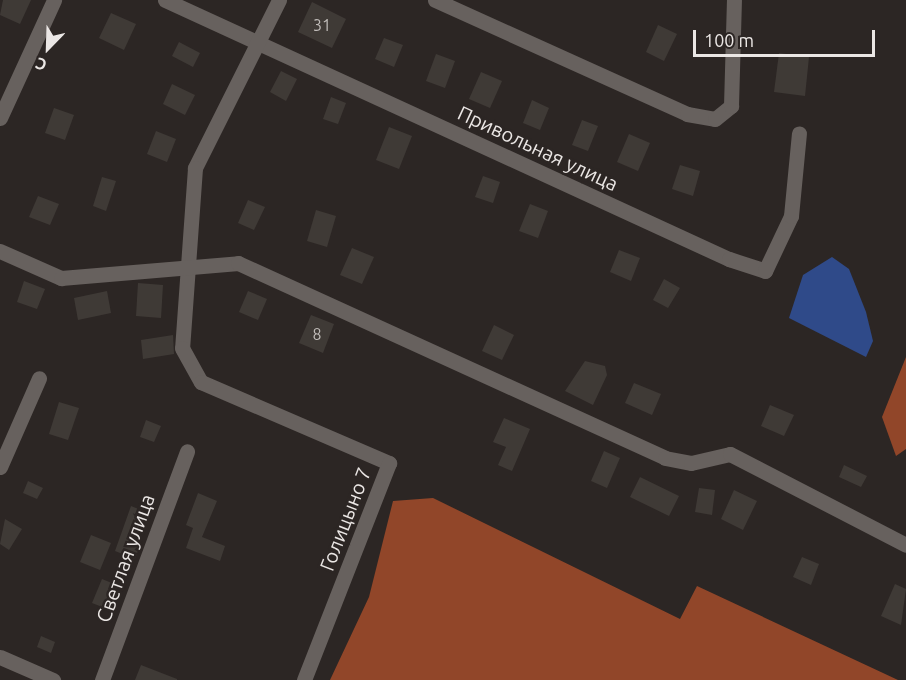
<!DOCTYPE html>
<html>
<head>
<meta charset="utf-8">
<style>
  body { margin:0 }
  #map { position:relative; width:906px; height:680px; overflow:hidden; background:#2c2624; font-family:Ubuntu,sans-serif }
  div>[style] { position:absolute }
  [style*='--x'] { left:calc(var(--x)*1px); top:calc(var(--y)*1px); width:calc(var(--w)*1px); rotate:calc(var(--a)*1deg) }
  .forest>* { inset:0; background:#914629 }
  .water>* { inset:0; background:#2f4a89 }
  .building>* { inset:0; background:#3f3a36 }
  .minor>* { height:15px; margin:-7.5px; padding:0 7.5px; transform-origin:7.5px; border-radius:7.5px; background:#67615e }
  span { translate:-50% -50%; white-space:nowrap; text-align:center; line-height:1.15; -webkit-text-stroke:5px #2c2624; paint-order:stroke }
  .number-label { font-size:16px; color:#c0bcb9 }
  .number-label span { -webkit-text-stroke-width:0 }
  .street-label { font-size:20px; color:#ebe7e5 }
  .north { position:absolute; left:18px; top:18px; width:60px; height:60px; -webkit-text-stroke:4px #2c2624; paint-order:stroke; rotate:203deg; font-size:16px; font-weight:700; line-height:24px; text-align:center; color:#ebe7e5 }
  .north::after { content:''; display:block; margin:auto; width:21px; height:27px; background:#ebe7e5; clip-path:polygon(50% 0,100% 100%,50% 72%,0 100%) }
  .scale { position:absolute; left:693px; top:30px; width:182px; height:27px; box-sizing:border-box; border:3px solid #ebe7e5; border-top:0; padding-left:8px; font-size:18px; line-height:21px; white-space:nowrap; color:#ebe7e5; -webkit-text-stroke:4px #2c2624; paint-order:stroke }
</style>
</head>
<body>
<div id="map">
  <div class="forest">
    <i style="clip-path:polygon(906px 357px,906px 449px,896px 456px,882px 417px)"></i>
    <i style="clip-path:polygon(433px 498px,680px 619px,697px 586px,898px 680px,330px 680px,369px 597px,393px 501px)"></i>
  </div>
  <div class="water">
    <i style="clip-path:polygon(832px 257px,849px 269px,866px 312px,873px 341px,866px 357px,789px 318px,803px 275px)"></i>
  </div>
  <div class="building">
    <i style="clip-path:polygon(3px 0,31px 0,20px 24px,0 15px)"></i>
    <i style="clip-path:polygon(312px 2px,346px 19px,332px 48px,298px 32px)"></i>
    <i style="clip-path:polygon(111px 13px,136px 24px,124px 50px,99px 38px)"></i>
    <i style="clip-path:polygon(658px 25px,677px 34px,664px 61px,646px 52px)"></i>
    <i style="clip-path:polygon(384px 38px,403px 45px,394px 67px,375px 59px)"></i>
    <i style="clip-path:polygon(179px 42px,200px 53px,193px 67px,172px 56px)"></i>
    <i style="clip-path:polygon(779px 53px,809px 57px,805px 96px,774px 92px)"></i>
    <i style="clip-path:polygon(436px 54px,455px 61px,445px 88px,426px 81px)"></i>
    <i style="clip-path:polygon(281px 71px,297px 79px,286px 101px,270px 92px)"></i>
    <i style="clip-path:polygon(481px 72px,502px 81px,490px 108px,469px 99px)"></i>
    <i style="clip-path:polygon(172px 84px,195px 95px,185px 115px,163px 104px)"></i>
    <i style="clip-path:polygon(331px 97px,346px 103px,338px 124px,323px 119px)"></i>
    <i style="clip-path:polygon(532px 100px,549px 108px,540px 130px,523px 123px)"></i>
    <i style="clip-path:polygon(54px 108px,74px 115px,65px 140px,45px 133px)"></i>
    <i style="clip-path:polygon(582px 120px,598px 126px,588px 151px,572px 145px)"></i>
    <i style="clip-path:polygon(389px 127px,412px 136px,399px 169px,376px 160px)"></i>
    <i style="clip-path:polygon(156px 131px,176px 139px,167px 162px,147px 154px)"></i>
    <i style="clip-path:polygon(629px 134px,650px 143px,638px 171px,617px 162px)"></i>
    <i style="clip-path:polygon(680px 165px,700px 171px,693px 196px,672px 189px)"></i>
    <i style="clip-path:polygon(483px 176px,500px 182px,493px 203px,475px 197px)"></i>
    <i style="clip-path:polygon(102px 177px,116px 181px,106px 211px,93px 206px)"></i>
    <i style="clip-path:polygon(38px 196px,59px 204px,50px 225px,29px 217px)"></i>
    <i style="clip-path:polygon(248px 200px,265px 207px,254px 230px,238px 223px)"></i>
    <i style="clip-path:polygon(530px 204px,548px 211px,538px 238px,519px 231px)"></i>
    <i style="clip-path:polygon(316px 210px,336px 216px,327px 247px,307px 241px)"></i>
    <i style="clip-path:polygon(352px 248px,374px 257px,362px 284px,340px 275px)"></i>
    <i style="clip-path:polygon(619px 250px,640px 258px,631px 281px,610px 272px)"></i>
    <i style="clip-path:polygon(664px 279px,680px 288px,668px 308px,653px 300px)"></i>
    <i style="clip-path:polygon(24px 281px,45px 289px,37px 309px,17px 302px)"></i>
    <i style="clip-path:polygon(138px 283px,163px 285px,161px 318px,136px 316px)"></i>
    <i style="clip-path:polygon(107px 291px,111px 313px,78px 320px,74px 298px)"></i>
    <i style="clip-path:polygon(248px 291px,267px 299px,258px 320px,239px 312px)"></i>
    <i style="clip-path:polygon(311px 315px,334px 324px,323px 353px,299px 343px)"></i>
    <i style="clip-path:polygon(494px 325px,514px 335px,502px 360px,482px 351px)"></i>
    <i style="clip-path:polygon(173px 335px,174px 354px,143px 359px,141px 340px)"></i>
    <i style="clip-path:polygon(585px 361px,605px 366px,607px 375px,593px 405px,565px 391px)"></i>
    <i style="clip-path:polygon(634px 383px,661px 394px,652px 415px,625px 403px)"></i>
    <i style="clip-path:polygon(59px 402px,79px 408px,68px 440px,49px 434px)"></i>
    <i style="clip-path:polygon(770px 405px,794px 415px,784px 436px,761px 426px)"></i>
    <i style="clip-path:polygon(504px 418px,530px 429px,512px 471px,498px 465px,506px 447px,493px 442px)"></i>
    <i style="clip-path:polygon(146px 420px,161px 426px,154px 442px,140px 437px)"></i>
    <i style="clip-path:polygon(604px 451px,620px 458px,607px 488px,591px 481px)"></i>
    <i style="clip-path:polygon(844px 465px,867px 476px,861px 487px,839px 477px)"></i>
    <i style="clip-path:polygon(640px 477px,679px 496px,669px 516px,630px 497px)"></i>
    <i style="clip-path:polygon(28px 481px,43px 488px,37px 499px,23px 493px)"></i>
    <i style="clip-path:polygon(699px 488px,715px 490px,712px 515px,695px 512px)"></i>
    <i style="clip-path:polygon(734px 490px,757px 501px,743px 530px,721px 519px)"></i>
    <i style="clip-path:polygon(198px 493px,217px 501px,202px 537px,225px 546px,220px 561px,186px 548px,193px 528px,186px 525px)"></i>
    <i style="clip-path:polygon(131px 506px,146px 512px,134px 542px,140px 545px,135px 559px,115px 551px)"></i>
    <i style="clip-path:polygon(5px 519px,22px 529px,9px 550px,0 544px)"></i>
    <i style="clip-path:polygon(91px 535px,111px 543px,100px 570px,80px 562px)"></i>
    <i style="clip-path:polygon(802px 557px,819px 564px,811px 585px,793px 577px)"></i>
    <i style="clip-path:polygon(102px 579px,119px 586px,110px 610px,92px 603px)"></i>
    <i style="clip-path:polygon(895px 584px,906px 589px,901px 625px,881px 616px)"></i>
    <i style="clip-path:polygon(41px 636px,55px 642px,51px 653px,37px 647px)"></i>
    <i style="clip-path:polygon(141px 665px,177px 679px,177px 680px,135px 680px)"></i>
  </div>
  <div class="minor">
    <i style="--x:165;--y:0;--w:621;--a:24.67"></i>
    <i style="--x:729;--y:259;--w:38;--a:18"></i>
    <i style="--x:765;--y:271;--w:61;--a:-64.7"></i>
    <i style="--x:791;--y:216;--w:83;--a:-84.5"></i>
    <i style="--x:279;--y:0;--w:188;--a:116.6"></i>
    <i style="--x:195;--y:168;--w:180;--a:94.1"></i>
    <i style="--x:182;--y:348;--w:39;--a:61"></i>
    <i style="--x:201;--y:382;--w:205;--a:23.3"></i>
    <i style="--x:389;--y:463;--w:233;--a:111.4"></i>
    <i style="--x:435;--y:0;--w:277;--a:24.3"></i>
    <i style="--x:687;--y:114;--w:28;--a:10"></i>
    <i style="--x:715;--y:119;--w:21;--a:-39"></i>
    <i style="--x:731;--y:106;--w:106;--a:-88.4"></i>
    <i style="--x:0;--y:118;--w:130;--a:-65.4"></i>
    <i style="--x:0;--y:251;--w:67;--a:23.9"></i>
    <i style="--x:61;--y:278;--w:178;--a:-4.8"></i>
    <i style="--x:238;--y:263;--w:469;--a:24.5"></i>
    <i style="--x:665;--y:458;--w:26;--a:11"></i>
    <i style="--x:691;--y:463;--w:40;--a:-13"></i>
    <i style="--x:730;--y:454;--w:198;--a:27.3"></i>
    <i style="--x:0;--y:467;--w:97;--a:-66.3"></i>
    <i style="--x:0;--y:657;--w:58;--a:23.5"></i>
    <i style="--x:102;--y:680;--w:244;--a:-69.6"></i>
  </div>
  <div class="number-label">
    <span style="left:322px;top:25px">31</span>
    <span style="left:317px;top:334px">8</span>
  </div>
  <div class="street-label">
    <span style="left:538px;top:148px;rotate:25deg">Привольная улица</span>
    <span style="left:345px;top:519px;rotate:-69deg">Голицыно 7</span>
    <span style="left:125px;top:558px;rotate:-70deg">Светлая улица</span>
  </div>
  <div class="north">С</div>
  <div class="scale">100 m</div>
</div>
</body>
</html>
